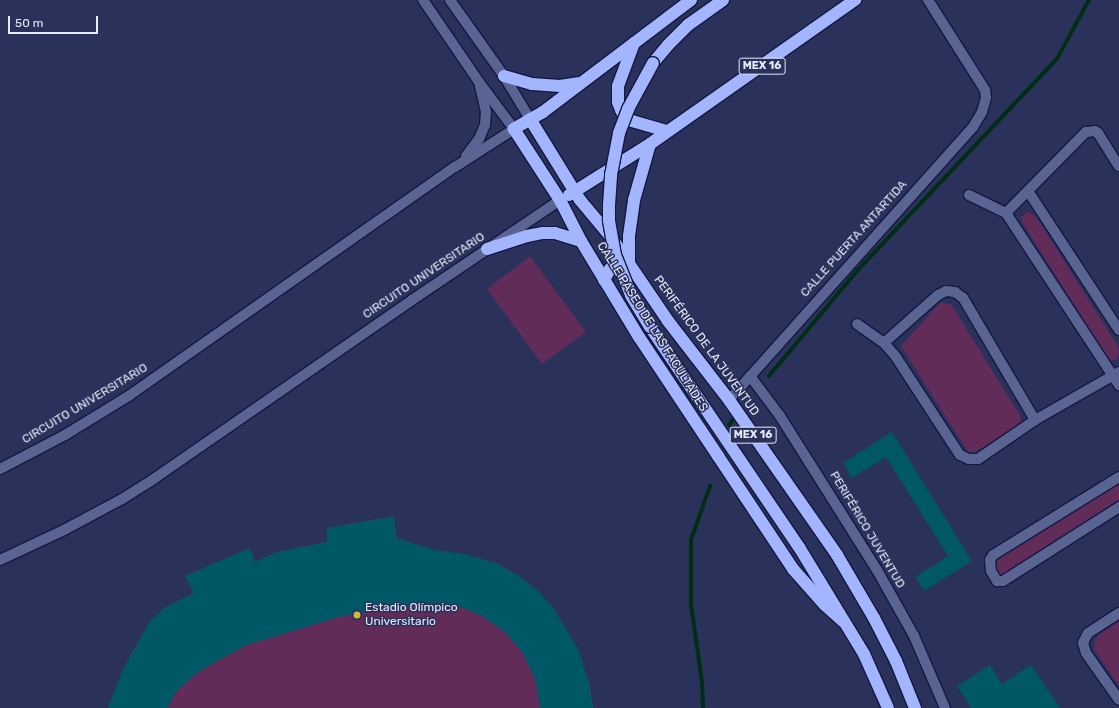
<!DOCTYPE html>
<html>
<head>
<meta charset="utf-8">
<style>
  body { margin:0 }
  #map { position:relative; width:1119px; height:708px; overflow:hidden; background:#2a325c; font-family:Rubik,sans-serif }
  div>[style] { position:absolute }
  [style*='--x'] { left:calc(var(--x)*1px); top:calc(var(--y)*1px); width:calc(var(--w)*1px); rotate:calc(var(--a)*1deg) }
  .green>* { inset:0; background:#622c59 }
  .stream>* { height:3.5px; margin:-1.75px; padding:0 1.75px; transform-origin:1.75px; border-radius:1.75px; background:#002e14 }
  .building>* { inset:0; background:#005866 }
  .roads { filter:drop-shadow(1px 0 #13183f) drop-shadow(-1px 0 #13183f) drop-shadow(0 1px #13183f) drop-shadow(0 -1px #13183f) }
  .street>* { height:10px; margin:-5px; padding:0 5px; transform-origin:5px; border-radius:5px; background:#5a6493 }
  .secondary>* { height:10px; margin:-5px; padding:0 5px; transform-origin:5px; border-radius:5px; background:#5a6493 }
  .highway>* { height:12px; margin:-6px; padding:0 6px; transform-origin:6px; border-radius:6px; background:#a4b5ff }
  .bridges { filter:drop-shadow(1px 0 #13183f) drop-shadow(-1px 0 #13183f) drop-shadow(0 1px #13183f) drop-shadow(0 -1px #13183f) }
  .highway-bridge>* { height:12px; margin:-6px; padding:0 6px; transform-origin:6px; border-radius:6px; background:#a4b5ff }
  .dots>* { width:11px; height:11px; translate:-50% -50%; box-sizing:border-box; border:2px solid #2a325c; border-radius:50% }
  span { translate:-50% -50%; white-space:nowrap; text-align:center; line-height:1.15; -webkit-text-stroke:3px #2a325c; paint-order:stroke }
  .shield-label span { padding:1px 3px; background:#2a325c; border:1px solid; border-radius:3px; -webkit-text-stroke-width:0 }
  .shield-label { font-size:11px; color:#e6ebfb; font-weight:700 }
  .street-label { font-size:12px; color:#e6ebfb }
  .poi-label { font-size:12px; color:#e6ebfb }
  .left { translate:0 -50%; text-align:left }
  .scale { position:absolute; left:8px; top:16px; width:90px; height:18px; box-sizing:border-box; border:2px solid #e6ebfb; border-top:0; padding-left:5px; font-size:12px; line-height:14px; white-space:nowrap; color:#e6ebfb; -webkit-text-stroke:3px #2a325c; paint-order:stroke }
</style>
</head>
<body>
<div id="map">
  <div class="green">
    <i style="clip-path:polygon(1027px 212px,1035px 215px,1119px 348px,1118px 359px,1110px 361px,1023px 224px,1021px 217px)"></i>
    <i style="clip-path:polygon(530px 256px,586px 332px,542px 364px,487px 289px)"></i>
    <i style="clip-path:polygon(940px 303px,951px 304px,1021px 417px,1020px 425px,975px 452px,968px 452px,901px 346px)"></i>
    <i style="clip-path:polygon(1119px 483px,1119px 501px,1002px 575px,995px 573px,991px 566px,995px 560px)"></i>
    <i style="clip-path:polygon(394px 516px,396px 538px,435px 550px,464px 554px,496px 563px,519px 576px,538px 591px,554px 609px,578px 649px,589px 683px,593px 708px,108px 708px,122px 671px,150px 621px,164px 608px,194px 593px,185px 576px,250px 548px,255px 562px,277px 552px,327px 542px,327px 528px)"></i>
    <i style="clip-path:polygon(1119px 622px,1119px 686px,1094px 649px,1095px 641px,1099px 634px)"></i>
  </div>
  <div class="stream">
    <i style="--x:769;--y:376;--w:137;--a:-50"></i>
    <i style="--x:857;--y:271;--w:291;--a:-46.7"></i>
    <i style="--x:1057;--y:59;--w:67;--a:-61.5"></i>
    <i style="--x:729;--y:425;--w:6;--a:-51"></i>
    <i style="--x:703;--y:708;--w:26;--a:-92"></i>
    <i style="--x:702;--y:682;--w:78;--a:-98.1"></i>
    <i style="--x:691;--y:605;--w:65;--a:-90"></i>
    <i style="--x:691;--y:540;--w:57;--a:-70.6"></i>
  </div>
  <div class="building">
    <i style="clip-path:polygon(892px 432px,972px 561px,924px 591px,915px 577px,948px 556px,886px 457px,852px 478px,843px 463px)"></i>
    <i style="clip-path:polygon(394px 516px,396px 538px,435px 550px,464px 554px,496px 563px,519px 576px,538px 591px,554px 609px,578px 649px,589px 683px,593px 708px,540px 708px,535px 679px,523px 653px,504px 631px,480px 615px,456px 605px,432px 603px,377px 610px,339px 617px,247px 645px,215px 662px,193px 676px,176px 692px,167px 708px,108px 708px,122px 671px,150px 621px,164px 608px,194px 593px,185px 576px,250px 548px,255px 562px,277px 552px,327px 542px,327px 528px)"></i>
    <i style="clip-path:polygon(990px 665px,1002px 684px,1031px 665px,1060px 708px,971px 708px,957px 686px)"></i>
  </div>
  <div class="roads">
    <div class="street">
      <i style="--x:1028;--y:191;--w:166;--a:56.8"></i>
      <i style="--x:969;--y:195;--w:41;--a:25.9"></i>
      <i style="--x:1006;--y:213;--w:206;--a:56.7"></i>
      <i style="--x:1006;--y:213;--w:114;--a:-45.4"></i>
      <i style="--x:1086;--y:132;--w:9;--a:-6"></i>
      <i style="--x:1095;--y:131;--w:4;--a:34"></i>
      <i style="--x:1098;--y:133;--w:39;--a:58"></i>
      <i style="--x:857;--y:324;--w:33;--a:35"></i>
      <i style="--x:750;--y:376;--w:50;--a:53.1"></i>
      <i style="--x:780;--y:416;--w:182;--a:57.8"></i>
      <i style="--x:877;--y:570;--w:76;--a:60.7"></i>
      <i style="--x:914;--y:636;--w:78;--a:66.7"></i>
      <i style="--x:729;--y:400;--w:366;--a:-48.2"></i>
      <i style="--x:973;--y:127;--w:17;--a:-59"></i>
      <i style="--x:982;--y:112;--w:15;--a:-74"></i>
      <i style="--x:986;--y:98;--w:8;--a:-97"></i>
      <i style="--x:985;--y:90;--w:107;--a:-122.3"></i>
      <i style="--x:1035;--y:420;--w:142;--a:-120.5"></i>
      <i style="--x:963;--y:298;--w:10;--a:-143"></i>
      <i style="--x:955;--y:292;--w:9;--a:-174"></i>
      <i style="--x:946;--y:291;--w:9;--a:153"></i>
      <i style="--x:938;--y:295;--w:72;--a:138.4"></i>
      <i style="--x:884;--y:343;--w:18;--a:49"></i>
      <i style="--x:896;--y:357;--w:117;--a:56.9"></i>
      <i style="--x:960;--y:455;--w:10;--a:24"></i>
      <i style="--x:969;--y:459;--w:9;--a:0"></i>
      <i style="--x:978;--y:459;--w:69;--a:-34.4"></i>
      <i style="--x:1035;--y:420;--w:97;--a:-29.7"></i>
      <i style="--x:1119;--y:477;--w:148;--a:148.2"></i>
      <i style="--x:993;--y:555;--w:6;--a:121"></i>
      <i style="--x:990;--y:560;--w:11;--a:85"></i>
      <i style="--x:991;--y:571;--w:12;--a:59"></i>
      <i style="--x:997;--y:581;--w:6;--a:0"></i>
      <i style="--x:1003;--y:581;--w:138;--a:-32.5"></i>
      <i style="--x:1119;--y:613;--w:37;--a:147"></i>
      <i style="--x:1088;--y:633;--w:11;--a:117"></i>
      <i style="--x:1083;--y:643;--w:10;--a:73"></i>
      <i style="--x:1086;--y:653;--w:57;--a:54.9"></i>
    </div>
    <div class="secondary">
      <i style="--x:450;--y:0;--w:93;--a:54.6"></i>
      <i style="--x:504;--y:76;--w:50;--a:58.8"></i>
      <i style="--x:466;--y:156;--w:21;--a:-53"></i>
      <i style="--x:479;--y:139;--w:15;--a:-67"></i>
      <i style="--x:485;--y:125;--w:13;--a:-86"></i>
      <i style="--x:486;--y:112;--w:27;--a:-103"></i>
      <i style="--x:0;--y:469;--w:73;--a:-27.6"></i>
      <i style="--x:65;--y:435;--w:76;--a:-31.6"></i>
      <i style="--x:130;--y:395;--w:397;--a:-35.1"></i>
      <i style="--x:455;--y:167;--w:70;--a:-32.8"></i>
      <i style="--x:514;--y:129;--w:59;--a:-126.7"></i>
      <i style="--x:479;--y:82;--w:99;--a:-124.3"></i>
      <i style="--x:0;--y:560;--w:71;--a:-25.1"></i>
      <i style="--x:64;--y:530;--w:66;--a:-28.1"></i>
      <i style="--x:122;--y:499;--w:39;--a:-32"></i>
      <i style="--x:155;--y:478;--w:313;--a:-34.7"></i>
      <i style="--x:412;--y:300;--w:179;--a:-34"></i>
    </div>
    <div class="highway">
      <i style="--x:691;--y:0;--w:186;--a:142.9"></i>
      <i style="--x:543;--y:112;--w:34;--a:150"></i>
      <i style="--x:514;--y:129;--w:85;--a:57.1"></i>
      <i style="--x:560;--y:200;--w:46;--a:62.9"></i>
      <i style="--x:581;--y:241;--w:112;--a:58.9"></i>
      <i style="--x:639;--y:337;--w:143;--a:56.4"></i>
      <i style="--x:718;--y:456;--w:136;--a:56.4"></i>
      <i style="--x:793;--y:569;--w:48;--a:48.4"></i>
      <i style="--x:825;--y:605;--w:24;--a:42"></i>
      <i style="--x:634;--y:43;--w:46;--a:110.4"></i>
      <i style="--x:618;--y:86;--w:16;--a:90"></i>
      <i style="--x:618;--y:102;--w:9;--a:69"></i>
      <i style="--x:621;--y:110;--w:8;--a:60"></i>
      <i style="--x:625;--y:117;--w:8;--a:30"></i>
      <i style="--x:632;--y:121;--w:37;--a:16"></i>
      <i style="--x:653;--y:63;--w:23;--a:-50"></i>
      <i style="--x:668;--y:45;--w:28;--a:-45"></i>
      <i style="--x:688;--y:25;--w:43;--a:-35.5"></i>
      <i style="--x:504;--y:76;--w:29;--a:16"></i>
      <i style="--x:532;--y:84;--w:28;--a:4"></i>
      <i style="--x:560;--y:86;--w:18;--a:-9"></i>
      <i style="--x:530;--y:119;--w:95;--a:58.3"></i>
      <i style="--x:580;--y:200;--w:48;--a:50"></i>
      <i style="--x:611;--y:237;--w:102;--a:55.8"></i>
      <i style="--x:668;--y:321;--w:100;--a:52.3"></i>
      <i style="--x:729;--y:400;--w:189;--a:55.1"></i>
      <i style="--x:837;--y:555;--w:73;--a:59.6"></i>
      <i style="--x:874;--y:618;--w:48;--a:62.9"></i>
      <i style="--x:896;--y:661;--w:51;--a:68"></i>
      <i style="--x:569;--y:195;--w:96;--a:-32.2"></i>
      <i style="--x:650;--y:144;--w:251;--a:-35.1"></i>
      <i style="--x:487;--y:249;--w:42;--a:-18"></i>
      <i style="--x:527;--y:236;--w:15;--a:-11"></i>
      <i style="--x:542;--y:233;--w:13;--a:0"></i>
      <i style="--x:555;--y:233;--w:27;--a:17"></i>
      <i style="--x:604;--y:280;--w:13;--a:-61"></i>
      <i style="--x:610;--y:269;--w:8;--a:-40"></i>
      <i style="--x:616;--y:264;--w:13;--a:-9"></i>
      <i style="--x:629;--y:262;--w:26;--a:-90"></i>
      <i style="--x:629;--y:236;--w:36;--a:-82"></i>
      <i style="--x:634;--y:200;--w:58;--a:-74.1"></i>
      <i style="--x:650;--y:327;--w:266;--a:55.9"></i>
      <i style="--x:799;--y:547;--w:125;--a:58.7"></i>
      <i style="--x:864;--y:654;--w:59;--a:66"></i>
    </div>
  </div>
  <div class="bridges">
    <div class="highway-bridge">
      <i style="--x:650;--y:327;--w:37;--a:-121"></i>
      <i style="--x:631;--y:295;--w:43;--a:-111.8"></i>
      <i style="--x:615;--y:255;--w:36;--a:-100"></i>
      <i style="--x:609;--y:220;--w:15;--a:-90"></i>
      <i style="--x:609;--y:205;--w:30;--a:-86"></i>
      <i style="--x:611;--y:175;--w:43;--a:-79.2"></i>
      <i style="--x:619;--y:133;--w:26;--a:-69"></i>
      <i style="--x:628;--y:109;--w:52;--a:-61.5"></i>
    </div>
  </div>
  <div class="dots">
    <i style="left:357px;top:615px;background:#d6b534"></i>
  </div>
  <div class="shield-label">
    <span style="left:762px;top:66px">MEX 16</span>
    <span style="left:753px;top:435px">MEX 16</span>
  </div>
  <div class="street-label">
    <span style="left:854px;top:239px;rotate:-48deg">CALLE PUERTA ANTARTIDA</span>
    <span style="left:424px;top:276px;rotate:-34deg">CIRCUITO UNIVERSITARIO</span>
    <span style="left:652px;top:327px;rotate:58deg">CALLE PASEO DE LAS FACULTADES</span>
    <span style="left:706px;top:346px;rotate:54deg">PERIFÉRICO DE LA JUVENTUD</span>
    <span style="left:85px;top:404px;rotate:-31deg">CIRCUITO UNIVERSITARIO</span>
    <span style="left:867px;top:530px;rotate:59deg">PERIFÉRICO JUVENTUD</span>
  </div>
  <div class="poi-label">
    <span class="left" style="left:365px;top:615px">Estadio Olímpico<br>Universitario</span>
  </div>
  <div class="scale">50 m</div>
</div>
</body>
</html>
